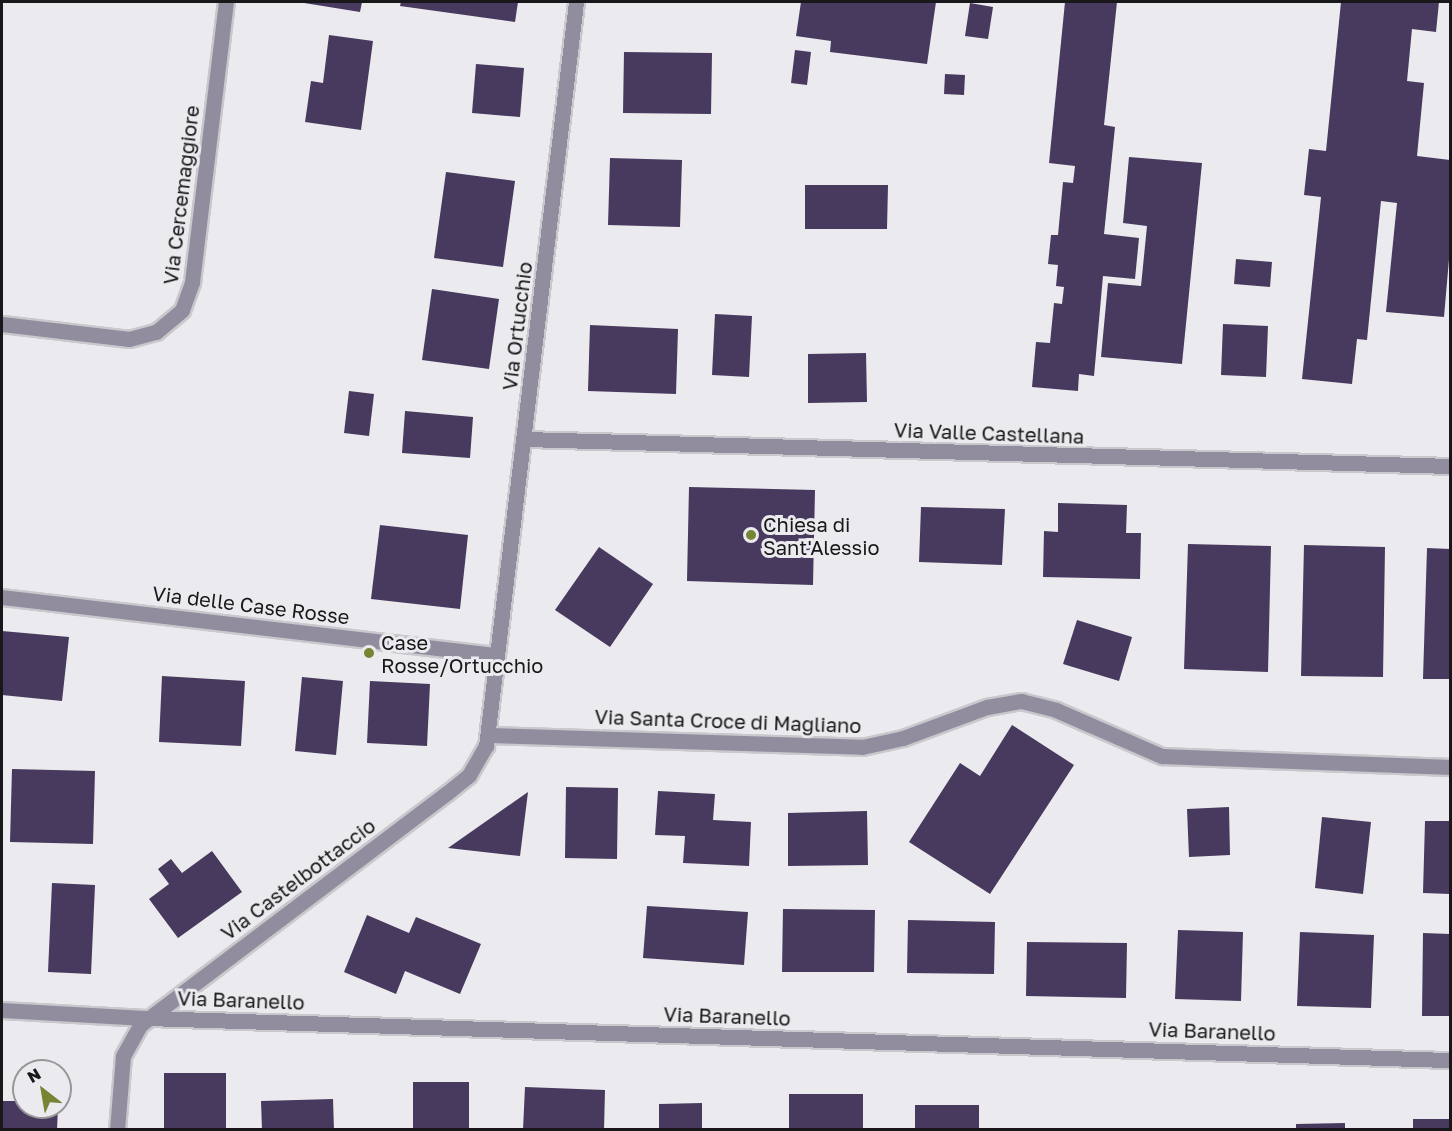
<!DOCTYPE html>
<html>
<head>
<meta charset="utf-8">
<style>
  body { margin:0 }
  #map { position:relative; width:1452px; height:1131px; overflow:hidden; background:#ebeaee; font-family:"Golos Text",sans-serif }
  div>[style] { position:absolute }
  [style*='--x'] { left:calc(var(--x)*1px); top:calc(var(--y)*1px); width:calc(var(--w)*1px); rotate:calc(var(--a)*1deg) }
  .building>* { inset:0; background:#473a5e }
  .roads { filter:drop-shadow(2px 0 #c9c8cc) drop-shadow(-2px 0 #c9c8cc) drop-shadow(0 2px #c9c8cc) drop-shadow(0 -2px #c9c8cc) }
  .minor>* { height:15px; margin:-7.5px; padding:0 7.5px; transform-origin:7.5px; border-radius:7.5px; background:#928c9f }
  .dots>* { width:16px; height:16px; translate:-50% -50%; box-sizing:border-box; border:3px solid #ebeaee; border-radius:50% }
  span { translate:-50% -50%; white-space:nowrap; text-align:center; line-height:1.15; -webkit-text-stroke:6px #ebeaee; paint-order:stroke }
  .street-label { font-size:20px; color:#181719 }
  .poi-label { font-size:20px; color:#181719 }
  .left { translate:0 -50%; text-align:left }
  .frame { position:absolute; inset:0; border:3px solid #181719; pointer-events:none }
  .north { position:absolute; left:12px; top:1059px; width:60px; height:60px; box-sizing:border-box; background:#ebeaee; border:2px solid #979699; border-radius:50%; rotate:329deg; font-size:16px; font-weight:700; line-height:24px; text-align:center; color:#181719 }
  .north::after { content:''; display:block; margin:auto; width:21px; height:27px; background:#758534; clip-path:polygon(50% 0,100% 100%,50% 72%,0 100%) }
</style>
</head>
<body>
<div id="map">
  <div class="building">
    <i style="clip-path:polygon(298px 2px,362px 2px,360px 12px)"></i>
    <i style="clip-path:polygon(401px 2px,518px 2px,515px 22px,400px 6px)"></i>
    <i style="clip-path:polygon(801px 2px,936px 2px,927px 64px,830px 52px,831px 41px,796px 36px)"></i>
    <i style="clip-path:polygon(1065px 2px,1117px 2px,1104px 125px,1115px 127px,1104px 234px,1139px 238px,1135px 279px,1103px 276px,1094px 376px,1079px 374px,1078px 391px,1032px 387px,1036px 342px,1050px 343px,1054px 303px,1062px 304px,1064px 287px,1056px 286px,1058px 265px,1048px 264px,1051px 235px,1058px 235px,1063px 182px,1073px 183px,1075px 166px,1049px 163px)"></i>
    <i style="clip-path:polygon(1341px 2px,1439px 2px,1436px 32px,1412px 29px,1407px 81px,1424px 83px,1417px 156px,1450px 160px,1450px 248px,1444px 317px,1386px 312px,1397px 203px,1381px 201px,1367px 340px,1357px 339px,1352px 384px,1302px 379px,1321px 197px,1304px 195px,1309px 149px,1326px 151px)"></i>
    <i style="clip-path:polygon(970px 3px,993px 7px,988px 39px,965px 36px)"></i>
    <i style="clip-path:polygon(329px 35px,373px 41px,361px 130px,305px 122px,311px 81px,323px 83px)"></i>
    <i style="clip-path:polygon(795px 50px,811px 52px,807px 85px,791px 83px)"></i>
    <i style="clip-path:polygon(624px 52px,712px 53px,711px 114px,623px 113px)"></i>
    <i style="clip-path:polygon(476px 64px,524px 68px,520px 117px,472px 113px)"></i>
    <i style="clip-path:polygon(945px 74px,965px 75px,964px 95px,944px 94px)"></i>
    <i style="clip-path:polygon(1129px 157px,1202px 163px,1182px 364px,1101px 357px,1108px 283px,1141px 286px,1147px 226px,1123px 223px)"></i>
    <i style="clip-path:polygon(610px 158px,682px 160px,680px 227px,608px 225px)"></i>
    <i style="clip-path:polygon(446px 172px,515px 181px,503px 267px,434px 258px)"></i>
    <i style="clip-path:polygon(805px 185px,888px 185px,887px 229px,805px 229px)"></i>
    <i style="clip-path:polygon(1236px 259px,1272px 262px,1270px 287px,1234px 284px)"></i>
    <i style="clip-path:polygon(432px 289px,499px 299px,489px 369px,422px 360px)"></i>
    <i style="clip-path:polygon(715px 314px,752px 316px,749px 377px,712px 375px)"></i>
    <i style="clip-path:polygon(1223px 324px,1268px 326px,1266px 377px,1221px 375px)"></i>
    <i style="clip-path:polygon(590px 325px,678px 329px,676px 394px,588px 391px)"></i>
    <i style="clip-path:polygon(866px 353px,867px 402px,808px 403px,808px 354px)"></i>
    <i style="clip-path:polygon(349px 391px,374px 394px,369px 436px,344px 433px)"></i>
    <i style="clip-path:polygon(405px 411px,473px 417px,470px 458px,402px 453px)"></i>
    <i style="clip-path:polygon(689px 487px,815px 490px,813px 585px,687px 581px)"></i>
    <i style="clip-path:polygon(1058px 503px,1127px 505px,1126px 533px,1141px 533px,1140px 579px,1043px 577px,1044px 531px,1058px 532px)"></i>
    <i style="clip-path:polygon(921px 507px,1005px 509px,1002px 565px,919px 562px)"></i>
    <i style="clip-path:polygon(380px 525px,468px 535px,460px 609px,371px 599px)"></i>
    <i style="clip-path:polygon(1188px 544px,1271px 546px,1268px 672px,1184px 669px)"></i>
    <i style="clip-path:polygon(1304px 545px,1385px 547px,1383px 677px,1301px 676px)"></i>
    <i style="clip-path:polygon(599px 547px,653px 584px,610px 647px,555px 610px)"></i>
    <i style="clip-path:polygon(1427px 548px,1450px 549px,1450px 679px,1423px 679px)"></i>
    <i style="clip-path:polygon(1077px 620px,1132px 637px,1119px 681px,1063px 664px)"></i>
    <i style="clip-path:polygon(2px 631px,69px 637px,62px 701px,2px 695px)"></i>
    <i style="clip-path:polygon(162px 676px,245px 681px,241px 746px,159px 742px)"></i>
    <i style="clip-path:polygon(302px 677px,343px 681px,336px 755px,295px 751px)"></i>
    <i style="clip-path:polygon(370px 681px,430px 684px,427px 746px,367px 743px)"></i>
    <i style="clip-path:polygon(1012px 725px,1074px 765px,990px 894px,909px 842px,960px 763px,980px 776px)"></i>
    <i style="clip-path:polygon(12px 769px,95px 771px,93px 844px,10px 842px)"></i>
    <i style="clip-path:polygon(566px 787px,618px 788px,617px 859px,565px 858px)"></i>
    <i style="clip-path:polygon(658px 791px,715px 794px,713px 820px,751px 822px,749px 866px,683px 863px,685px 836px,655px 835px)"></i>
    <i style="clip-path:polygon(528px 792px,520px 856px,448px 848px)"></i>
    <i style="clip-path:polygon(1229px 807px,1230px 855px,1189px 857px,1187px 809px)"></i>
    <i style="clip-path:polygon(867px 811px,868px 865px,788px 866px,788px 813px)"></i>
    <i style="clip-path:polygon(1322px 817px,1371px 822px,1363px 894px,1315px 888px)"></i>
    <i style="clip-path:polygon(1425px 821px,1450px 821px,1450px 894px,1423px 893px)"></i>
    <i style="clip-path:polygon(212px 851px,242px 892px,178px 938px,149px 899px,169px 884px,158px 869px,171px 859px,182px 873px)"></i>
    <i style="clip-path:polygon(52px 883px,95px 885px,91px 974px,48px 972px)"></i>
    <i style="clip-path:polygon(647px 906px,748px 912px,744px 965px,643px 958px)"></i>
    <i style="clip-path:polygon(783px 909px,875px 910px,874px 972px,782px 972px)"></i>
    <i style="clip-path:polygon(367px 915px,409px 933px,416px 917px,481px 944px,460px 994px,405px 971px,396px 994px,344px 972px)"></i>
    <i style="clip-path:polygon(908px 920px,995px 922px,994px 974px,907px 973px)"></i>
    <i style="clip-path:polygon(1178px 930px,1243px 932px,1241px 1001px,1175px 999px)"></i>
    <i style="clip-path:polygon(1300px 932px,1374px 935px,1371px 1008px,1297px 1006px)"></i>
    <i style="clip-path:polygon(1423px 933px,1450px 934px,1450px 1016px,1422px 1016px)"></i>
    <i style="clip-path:polygon(1027px 942px,1127px 943px,1126px 998px,1026px 996px)"></i>
    <i style="clip-path:polygon(164px 1073px,226px 1073px,226px 1130px,164px 1130px)"></i>
    <i style="clip-path:polygon(413px 1082px,469px 1082px,469px 1130px,413px 1130px)"></i>
    <i style="clip-path:polygon(525px 1087px,605px 1090px,604px 1130px,523px 1130px)"></i>
    <i style="clip-path:polygon(789px 1094px,863px 1094px,863px 1130px,789px 1130px)"></i>
    <i style="clip-path:polygon(333px 1099px,334px 1130px,262px 1130px,261px 1101px)"></i>
    <i style="clip-path:polygon(2px 1101px,24px 1101px,24px 1107px,58px 1107px,57px 1130px,2px 1130px)"></i>
    <i style="clip-path:polygon(702px 1103px,702px 1130px,659px 1130px,659px 1104px)"></i>
    <i style="clip-path:polygon(915px 1105px,979px 1105px,979px 1130px,915px 1130px)"></i>
    <i style="clip-path:polygon(1413px 1119px,1450px 1119px,1450px 1130px,1413px 1130px)"></i>
    <i style="clip-path:polygon(1345px 1123px,1345px 1130px,1296px 1130px,1296px 1124px)"></i>
  </div>
  <div class="roads">
    <div class="minor">
      <i style="--x:2;--y:324;--w:128;--a:6.7"></i>
      <i style="--x:129;--y:339;--w:28;--a:-15"></i>
      <i style="--x:156;--y:332;--w:34;--a:-40"></i>
      <i style="--x:182;--y:310;--w:30;--a:-70"></i>
      <i style="--x:192;--y:282;--w:282;--a:-83.1"></i>
      <i style="--x:525;--y:439;--w:925;--a:1.67"></i>
      <i style="--x:2;--y:597;--w:497;--a:6.7"></i>
      <i style="--x:490;--y:735;--w:372;--a:1.8"></i>
      <i style="--x:862;--y:747;--w:42;--a:-12.4"></i>
      <i style="--x:903;--y:738;--w:90;--a:-20.3"></i>
      <i style="--x:987;--y:707;--w:35;--a:-10"></i>
      <i style="--x:1021;--y:701;--w:36;--a:14"></i>
      <i style="--x:1056;--y:710;--w:116;--a:23.5"></i>
      <i style="--x:1162;--y:756;--w:288;--a:2.2"></i>
      <i style="--x:2;--y:1010;--w:145;--a:3.2"></i>
      <i style="--x:147;--y:1018;--w:1304;--a:1.85"></i>
      <i style="--x:117;--y:1130;--w:74;--a:-85.4"></i>
      <i style="--x:123;--y:1056;--w:35;--a:-61"></i>
      <i style="--x:140;--y:1025;--w:385;--a:-37.1"></i>
      <i style="--x:447;--y:793;--w:28;--a:-39"></i>
      <i style="--x:469;--y:775;--w:34;--a:-60"></i>
      <i style="--x:486;--y:746;--w:749;--a:-83.1"></i>
    </div>
  </div>
  <div class="dots">
    <i style="left:751px;top:535px;background:#758534"></i>
    <i style="left:369px;top:653px;background:#758534"></i>
  </div>
  <div class="street-label">
    <span style="left:181px;top:195px;rotate:-83deg">Via Cercemaggiore</span>
    <span style="left:517px;top:326px;rotate:-83deg">Via Ortucchio</span>
    <span style="left:989px;top:433px;rotate:2deg">Via Valle Castellana</span>
    <span style="left:251px;top:605px;rotate:7deg">Via delle Case Rosse</span>
    <span style="left:728px;top:721px;rotate:2deg">Via Santa Croce di Magliano</span>
    <span style="left:298px;top:879px;rotate:-37deg">Via Castelbottaccio</span>
    <span style="left:241px;top:1000px;rotate:2deg">Via Baranello</span>
    <span style="left:727px;top:1016px;rotate:2deg">Via Baranello</span>
    <span style="left:1212px;top:1031px;rotate:2deg">Via Baranello</span>
  </div>
  <div class="poi-label">
    <span class="left" style="left:763px;top:536px">Chiesa di<br>Sant'Alessio</span>
    <span class="left" style="left:381px;top:654px">Case<br>Rosse/Ortucchio</span>
  </div>
  <div class="frame"></div>
  <div class="north">N</div>
</div>
</body>
</html>
